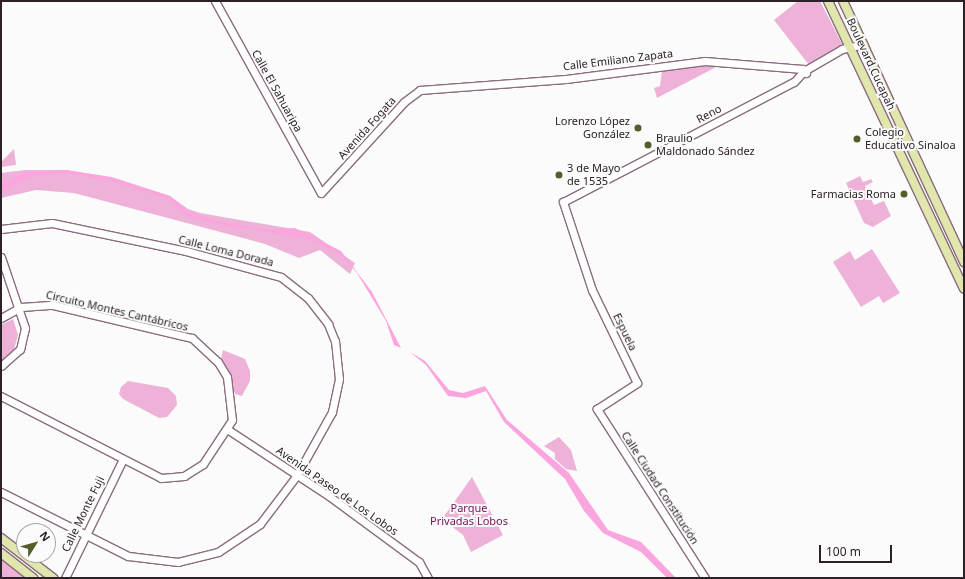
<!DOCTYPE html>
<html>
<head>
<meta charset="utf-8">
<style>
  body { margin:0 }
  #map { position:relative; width:965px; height:579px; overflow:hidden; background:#fbfbfb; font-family:"Noto Sans",sans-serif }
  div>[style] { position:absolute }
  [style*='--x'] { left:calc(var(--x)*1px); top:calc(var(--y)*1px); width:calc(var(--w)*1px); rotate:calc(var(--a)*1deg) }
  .green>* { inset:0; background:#eeb1d8 }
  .water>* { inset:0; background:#fba5de }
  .stream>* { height:1.5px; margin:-0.75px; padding:0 0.75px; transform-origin:0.75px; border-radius:0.75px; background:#fba5de }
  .roads { filter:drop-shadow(1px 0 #896d7f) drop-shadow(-1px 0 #896d7f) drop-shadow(0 1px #896d7f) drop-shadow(0 -1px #896d7f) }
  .tertiary>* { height:7px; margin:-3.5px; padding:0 3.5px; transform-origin:3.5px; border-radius:3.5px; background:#fff }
  .primary>* { height:8px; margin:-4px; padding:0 4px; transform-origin:4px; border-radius:4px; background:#e0e6ac }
  .dots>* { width:11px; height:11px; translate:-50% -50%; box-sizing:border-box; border:2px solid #fbfbfb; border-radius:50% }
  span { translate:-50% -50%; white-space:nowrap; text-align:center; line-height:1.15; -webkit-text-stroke:4px #fbfbfb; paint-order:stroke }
  .street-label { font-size:11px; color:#2c2128 }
  .poi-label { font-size:11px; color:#2c2128 }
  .right { translate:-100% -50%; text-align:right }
  .left { translate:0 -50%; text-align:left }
  .park-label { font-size:11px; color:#740f5c }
  .frame { position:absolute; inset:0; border:2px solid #2c2128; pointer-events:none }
  .north { position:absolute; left:16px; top:523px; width:40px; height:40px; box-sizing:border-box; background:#fbfbfb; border:1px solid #a8a4a7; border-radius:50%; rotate:53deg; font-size:11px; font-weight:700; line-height:16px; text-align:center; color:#2c2128 }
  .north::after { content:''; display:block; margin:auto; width:14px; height:18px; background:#575c2a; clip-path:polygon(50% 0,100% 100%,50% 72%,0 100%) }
  .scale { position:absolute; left:819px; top:545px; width:73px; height:18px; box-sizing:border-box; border:2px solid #2c2128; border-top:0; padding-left:5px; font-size:12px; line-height:14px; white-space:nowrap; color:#2c2128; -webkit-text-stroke:3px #fbfbfb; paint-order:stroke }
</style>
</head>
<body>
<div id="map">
  <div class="green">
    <i style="clip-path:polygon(798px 1px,820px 1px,843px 46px,809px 65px,774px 20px)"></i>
    <i style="clip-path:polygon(705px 63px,720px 65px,657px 98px,654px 88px,660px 86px,662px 70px)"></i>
    <i style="clip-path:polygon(14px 149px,16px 165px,1px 167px,1px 162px)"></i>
    <i style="clip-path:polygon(25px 170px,64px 170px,112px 177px,170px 196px,188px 209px,200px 213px,310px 232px,355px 263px,350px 274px,320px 250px,299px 258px,265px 244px,74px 193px,36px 190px,1px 198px,1px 173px)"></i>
    <i style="clip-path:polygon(860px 176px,863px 182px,871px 179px,873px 182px,865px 186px,874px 205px,884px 201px,891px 216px,873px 227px,864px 223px,846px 183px)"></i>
    <i style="clip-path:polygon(872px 249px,900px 293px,883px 303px,879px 296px,861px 307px,833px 262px,850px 251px,855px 260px)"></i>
    <i style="clip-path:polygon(13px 319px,18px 335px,14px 349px,1px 362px,1px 325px)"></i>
    <i style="clip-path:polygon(223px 350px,245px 359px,250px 371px,250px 381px,242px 396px,235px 394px,221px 359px)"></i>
    <i style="clip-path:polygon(128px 381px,168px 388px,176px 396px,177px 405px,167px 417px,159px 418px,123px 399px,119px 394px,121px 387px)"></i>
    <i style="clip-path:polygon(559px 437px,571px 450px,577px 471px,566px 469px,555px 459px,555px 453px,544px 446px)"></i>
    <i style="clip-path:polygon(472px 477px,503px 535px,471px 552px,463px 535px,442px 519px)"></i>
    <i style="clip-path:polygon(1px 556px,29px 578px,1px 578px)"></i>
  </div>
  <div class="water">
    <i style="clip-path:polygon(67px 170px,109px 177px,170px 196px,188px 212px,217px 221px,269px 230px,295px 228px,341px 251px,372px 292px,401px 348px,394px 345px,386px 321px,357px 273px,340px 254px,310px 239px,216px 224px,184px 215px,169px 199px,111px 181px,67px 173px,33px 176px,1px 191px,1px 185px,24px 172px)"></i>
    <i style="clip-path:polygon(410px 352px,425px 361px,449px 390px,463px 393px,485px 386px,507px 420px,569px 473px,608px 530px,641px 542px,676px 578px,667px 578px,641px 552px,603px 533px,584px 511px,565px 479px,504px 422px,486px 391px,466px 398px,448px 396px,426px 365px)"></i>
  </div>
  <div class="stream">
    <i style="--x:1;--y:571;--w:12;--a:35"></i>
  </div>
  <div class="roads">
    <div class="tertiary">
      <i style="--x:215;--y:1;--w:219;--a:61.1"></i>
      <i style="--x:321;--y:193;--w:123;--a:-47.6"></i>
      <i style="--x:404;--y:102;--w:20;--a:-37"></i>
      <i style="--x:420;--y:90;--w:146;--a:-4.3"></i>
      <i style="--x:566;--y:79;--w:140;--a:-7.4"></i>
      <i style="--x:705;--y:61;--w:98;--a:4.7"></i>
      <i style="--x:803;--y:69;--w:5;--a:53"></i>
      <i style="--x:1;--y:229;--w:51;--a:-6.7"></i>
      <i style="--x:52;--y:223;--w:137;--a:11.8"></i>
      <i style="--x:186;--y:251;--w:98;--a:15.3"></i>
      <i style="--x:281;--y:277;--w:34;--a:38"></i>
      <i style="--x:308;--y:298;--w:33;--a:52"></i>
      <i style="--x:328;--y:324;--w:18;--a:68"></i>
      <i style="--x:335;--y:341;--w:38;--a:84"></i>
      <i style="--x:339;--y:379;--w:34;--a:102"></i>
      <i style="--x:332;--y:412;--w:72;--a:119.1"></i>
      <i style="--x:297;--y:475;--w:61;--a:127.1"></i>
      <i style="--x:260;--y:524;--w:50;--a:146.3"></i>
      <i style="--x:218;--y:552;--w:41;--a:166"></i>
      <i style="--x:178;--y:562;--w:50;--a:-173.2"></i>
      <i style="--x:128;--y:556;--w:142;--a:-153.3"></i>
      <i style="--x:1;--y:257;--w:75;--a:71.3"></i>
      <i style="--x:25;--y:328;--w:22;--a:103"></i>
      <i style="--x:20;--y:349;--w:25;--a:138"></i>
      <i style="--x:1;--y:318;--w:23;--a:-29"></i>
      <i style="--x:21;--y:307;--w:32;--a:-4"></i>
      <i style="--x:53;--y:305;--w:143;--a:13.4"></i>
      <i style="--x:192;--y:338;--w:35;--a:43"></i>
      <i style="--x:218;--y:362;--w:17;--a:59"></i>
      <i style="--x:227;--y:377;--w:43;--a:83.4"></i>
      <i style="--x:232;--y:420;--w:53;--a:123.4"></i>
      <i style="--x:203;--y:464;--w:22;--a:148"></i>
      <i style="--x:184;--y:476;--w:23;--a:175"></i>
      <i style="--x:161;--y:478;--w:180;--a:-152.9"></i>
      <i style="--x:227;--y:429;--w:122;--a:33.3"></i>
      <i style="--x:329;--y:496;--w:112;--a:36.3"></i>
      <i style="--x:419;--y:562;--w:18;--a:61"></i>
      <i style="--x:65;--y:578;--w:130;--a:-64"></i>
      <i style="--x:705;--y:578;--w:201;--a:-122.6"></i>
      <i style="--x:597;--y:409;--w:48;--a:-33"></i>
      <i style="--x:637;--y:383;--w:103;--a:-115.8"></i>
      <i style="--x:592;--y:290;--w:93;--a:-108.2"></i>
      <i style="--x:563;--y:202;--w:260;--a:-27.5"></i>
      <i style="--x:794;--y:82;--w:15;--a:-48"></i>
      <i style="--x:804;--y:71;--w:44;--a:-30.1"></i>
      <i style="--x:842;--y:49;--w:22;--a:-13"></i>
    </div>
    <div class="primary">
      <i style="--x:828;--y:1;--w:318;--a:64.7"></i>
      <i style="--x:843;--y:1;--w:288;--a:65.1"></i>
      <i style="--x:1;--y:538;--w:66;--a:37.6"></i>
      <i style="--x:1;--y:553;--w:41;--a:38"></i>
    </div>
  </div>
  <div class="dots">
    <i style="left:638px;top:128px;background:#575c2a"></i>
    <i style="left:857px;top:139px;background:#575c2a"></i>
    <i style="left:648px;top:145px;background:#575c2a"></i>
    <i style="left:559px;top:175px;background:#575c2a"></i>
    <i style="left:904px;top:194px;background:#575c2a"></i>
  </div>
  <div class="street-label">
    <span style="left:618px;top:60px;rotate:-7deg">Calle Emiliano Zapata</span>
    <span style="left:871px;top:64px;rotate:65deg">Boulevard Cucapah</span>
    <span style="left:277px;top:91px;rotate:61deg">Calle El Sahuaripa</span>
    <span style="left:709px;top:114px;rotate:-28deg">Reno</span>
    <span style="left:367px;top:128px;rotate:-48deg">Avenida Fogata</span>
    <span style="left:226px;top:251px;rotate:14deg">Calle Loma Dorada</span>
    <span style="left:117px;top:311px;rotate:13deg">Circuito Montes Cantábricos</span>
    <span style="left:625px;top:332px;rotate:64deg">Espuela</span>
    <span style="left:660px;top:488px;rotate:57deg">Calle Ciudad Constitución</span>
    <span style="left:337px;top:491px;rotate:35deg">Avenida Paseo de Los Lobos</span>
    <span style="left:83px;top:514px;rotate:-64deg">Calle Monte Fuji</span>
  </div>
  <div class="poi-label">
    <span class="right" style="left:630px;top:128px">Lorenzo López<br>González</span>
    <span class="left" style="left:865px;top:139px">Colegio<br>Educativo Sinaloa</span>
    <span class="left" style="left:656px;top:145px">Braulio<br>Maldonado Sández</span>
    <span class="left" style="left:567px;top:175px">3 de Mayo<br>de 1535</span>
    <span class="right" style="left:896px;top:194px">Farmacias Roma</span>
  </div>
  <div class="park-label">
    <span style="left:469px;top:515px">Parque<br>Privadas Lobos</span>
  </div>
  <div class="frame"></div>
  <div class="north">N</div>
  <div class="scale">100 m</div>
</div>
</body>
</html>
